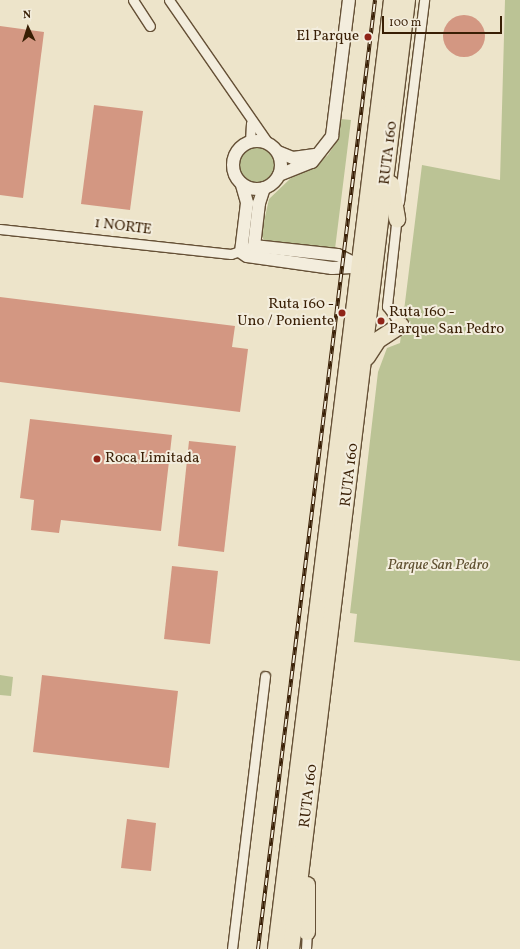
<!DOCTYPE html>
<html>
<head>
<meta charset="utf-8">
<style>
  body { margin:0 }
  #map { position:relative; width:520px; height:949px; overflow:hidden; background:#ede4ca; font-family:Vollkorn,serif }
  div>[style] { position:absolute }
  [style*='--x'] { left:calc(var(--x)*1px); top:calc(var(--y)*1px); width:calc(var(--w)*1px); rotate:calc(var(--a)*1deg) }
  .green>* { inset:0; background:#bbc395 }
  .round { border-radius:50% }
  .building>* { inset:0; background:#d39782 }
  .roads { filter:drop-shadow(1px 0 #655036) drop-shadow(-1px 0 #655036) drop-shadow(0 1px #655036) drop-shadow(0 -1px #655036) }
  .street>* { height:9px; margin:-4.5px; padding:0 4.5px; transform-origin:4.5px; border-radius:4.5px; background:#f3eddd }
  .secondary>* { height:12px; margin:-6px; padding:0 6px; transform-origin:6px; border-radius:6px; background:#f3eddd }
  .secondary>.ring { margin:-6px; padding:0; box-sizing:content-box; background:none; border:12px solid #f3eddd; border-radius:50% }
  .highway>* { height:16px; margin:-8px; padding:0 8px; transform-origin:8px; border-radius:8px; background:#ede4ca }
  .rail>* { height:4px; margin-top:-2px; transform-origin:0; background:repeating-linear-gradient(90deg,#f3eddd 0 8px,#381e04 0 16px); box-sizing:border-box; border-block:1px solid #381e04 }
  .dots>* { width:11px; height:11px; translate:-50% -50%; box-sizing:border-box; border:2px solid #f3eddd; border-radius:50% }
  span { translate:-50% -50%; white-space:nowrap; text-align:center; line-height:1.15; -webkit-text-stroke:4px #f3eddd; paint-order:stroke }
  .poi-label { font-size:15px; color:#381e04 }
  .right { translate:-100% -50%; text-align:right }
  .left { translate:0 -50%; text-align:left }
  .street-label { font-size:15px; color:#381e04 }
  .park-label { font-size:15px; color:#5f5030; font-style:italic }
  .north { position:absolute; left:8px; top:8px; width:40px; height:40px; -webkit-text-stroke:3px #f3eddd; paint-order:stroke; rotate:356deg; font-size:11px; font-weight:700; line-height:16px; text-align:center; color:#381e04 }
  .north::after { content:''; display:block; margin:auto; width:14px; height:18px; background:#381e04; clip-path:polygon(50% 0,100% 100%,50% 72%,0 100%) }
  .scale { position:absolute; left:382px; top:16px; width:120px; height:18px; box-sizing:border-box; border:2px solid #381e04; border-top:0; padding-left:5px; font-size:12px; line-height:14px; white-space:nowrap; color:#381e04; -webkit-text-stroke:3px #f3eddd; paint-order:stroke }
</style>
</head>
<body>
<div id="map">
  <div class="green">
    <i style="clip-path:polygon(505px 0,520px 0,520px 661px,354px 642px,357px 614px,350px 613px,378px 372px,387px 348px,400px 343px,422px 165px,500px 180px)"></i>
    <i style="clip-path:polygon(341px 119px,351px 120px,335px 249px,264px 240px,261px 235px,269px 199px,291px 178px,313px 168px,328px 155px,335px 144px)"></i>
    <i class="round" style="left:238px;top:146px;width:38px;height:38px"></i>
    <i style="clip-path:polygon(0 675px,13px 677px,11px 696px,0 695px)"></i>
  </div>
  <div class="building">
    <i class="round" style="left:443px;top:15px;width:42px;height:42px"></i>
    <i style="clip-path:polygon(0 26px,44px 32px,23px 198px,0 195px)"></i>
    <i style="clip-path:polygon(94px 105px,143px 111px,130px 210px,81px 204px)"></i>
    <i style="clip-path:polygon(0 297px,235px 326px,232px 347px,248px 349px,240px 412px,0 382px)"></i>
    <i style="clip-path:polygon(30px 419px,172px 435px,161px 531px,61px 520px,59px 533px,31px 530px,34px 500px,20px 498px)"></i>
    <i style="clip-path:polygon(189px 441px,236px 446px,224px 552px,178px 546px)"></i>
    <i style="clip-path:polygon(172px 566px,218px 571px,210px 644px,164px 639px)"></i>
    <i style="clip-path:polygon(42px 675px,178px 691px,169px 768px,33px 752px)"></i>
    <i style="clip-path:polygon(127px 819px,156px 823px,151px 871px,121px 868px)"></i>
  </div>
  <div class="roads">
    <div class="street">
      <i style="--x:133;--y:0;--w:31;--a:57"></i>
      <i style="--x:169;--y:0;--w:174;--a:55.3"></i>
      <i style="--x:250;--y:142;--w:19;--a:-87"></i>
      <i style="--x:399;--y:202;--w:204;--a:-82.9"></i>
      <i style="--x:397;--y:215;--w:92;--a:96.3"></i>
      <i style="--x:387;--y:306;--w:24;--a:54"></i>
      <i style="--x:0;--y:229;--w:232;--a:6.2"></i>
      <i style="--x:231;--y:254;--w:24;--a:-19"></i>
      <i style="--x:232;--y:949;--w:275;--a:-83.1"></i>
      <i style="--x:306;--y:949;--w:17;--a:-87"></i>
    </div>
    <div class="secondary">
      <i class="ring" style="left:233px;top:141px;width:36px;height:36px"></i>
      <i style="--x:278;--y:152;--w:16;--a:22"></i>
      <i style="--x:293;--y:158;--w:22;--a:-8"></i>
      <i style="--x:279;--y:175;--w:35;--a:-22"></i>
      <i style="--x:312;--y:162;--w:33;--a:-52"></i>
      <i style="--x:332;--y:136;--w:137;--a:-82.9"></i>
      <i style="--x:242;--y:185;--w:19;--a:74"></i>
      <i style="--x:247;--y:203;--w:49;--a:97"></i>
      <i style="--x:241;--y:252;--w:7;--a:34"></i>
      <i style="--x:247;--y:256;--w:86;--a:8"></i>
      <i style="--x:332;--y:268;--w:35;--a:-3"></i>
      <i style="--x:264;--y:188;--w:16;--a:108"></i>
      <i style="--x:259;--y:203;--w:43;--a:96.6"></i>
      <i style="--x:254;--y:246;--w:84;--a:6.1"></i>
      <i style="--x:338;--y:255;--w:25;--a:27"></i>
    </div>
    <div class="highway">
      <i style="--x:391;--y:184;--w:36;--a:80"></i>
      <i style="--x:367;--y:357;--w:20;--a:-57"></i>
      <i style="--x:378;--y:340;--w:27;--a:-33"></i>
      <i style="--x:307;--y:885;--w:47;--a:90"></i>
      <i style="--x:276;--y:949;--w:956;--a:-83.03"></i>
      <i style="--x:291;--y:949;--w:956;--a:-83.03"></i>
    </div>
  </div>
  <div class="rail">
    <i style="--x:258;--y:949;--w:956;--a:-82.97"></i>
  </div>
  <div class="dots">
    <i style="left:368px;top:37px;background:#8f2418"></i>
    <i style="left:342px;top:313px;background:#8f2418"></i>
    <i style="left:381px;top:321px;background:#8f2418"></i>
    <i style="left:97px;top:459px;background:#8f2418"></i>
  </div>
  <div class="poi-label">
    <span class="right" style="left:359px;top:37px">El Parque</span>
    <span class="right" style="left:334px;top:313px">Ruta 160 -<br>Uno / Poniente</span>
    <span class="left" style="left:389px;top:321px">Ruta 160 -<br>Parque San Pedro</span>
    <span class="left" style="left:105px;top:459px">Roca Limitada</span>
  </div>
  <div class="street-label">
    <span style="left:389px;top:153px;rotate:-83deg">RUTA 160</span>
    <span style="left:123px;top:227px;rotate:7deg">1 NORTE</span>
    <span style="left:350px;top:475px;rotate:-83deg">RUTA 160</span>
    <span style="left:309px;top:796px;rotate:-83deg">RUTA 160</span>
  </div>
  <div class="park-label">
    <span style="left:438px;top:566px">Parque San Pedro</span>
  </div>
  <div class="north">N</div>
  <div class="scale">100 m</div>
</div>
</body>
</html>
